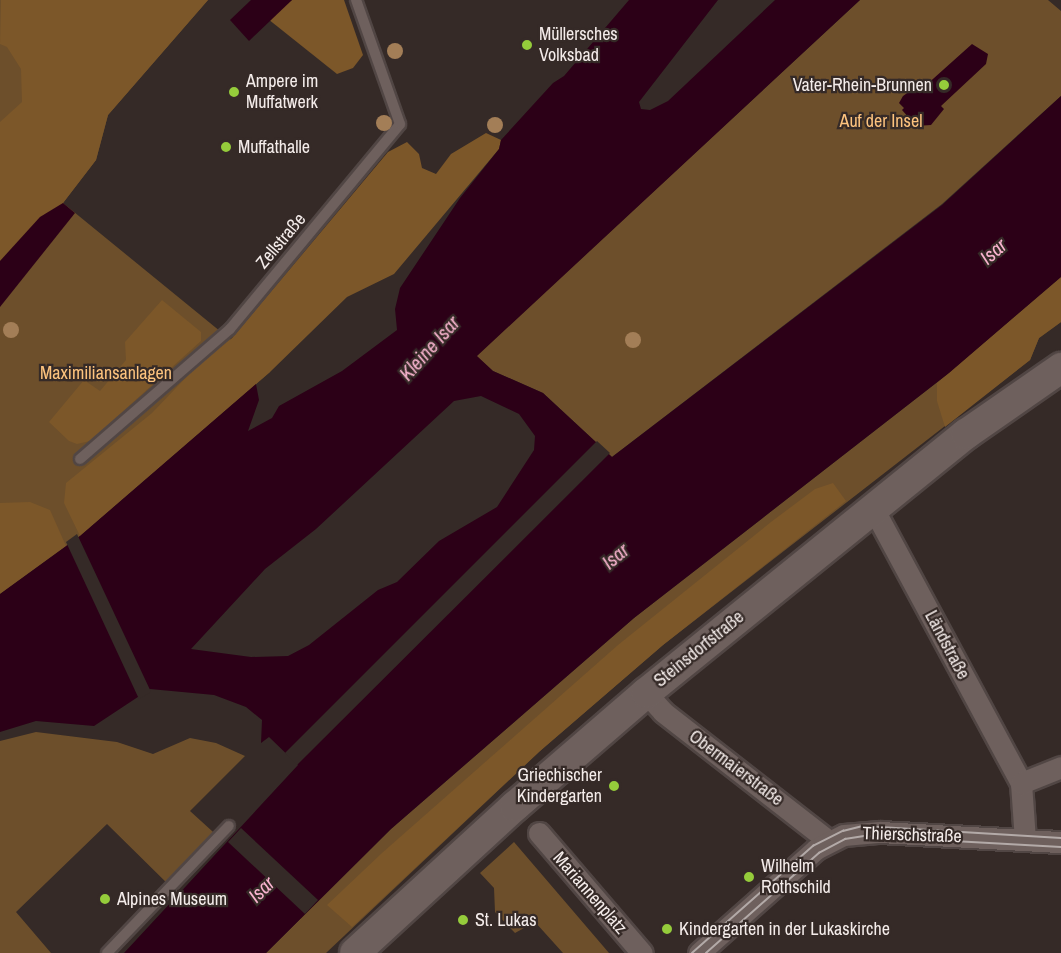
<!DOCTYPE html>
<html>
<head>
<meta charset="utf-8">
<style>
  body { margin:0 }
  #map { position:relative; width:1061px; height:953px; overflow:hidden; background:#352a27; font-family:"Archivo Narrow",sans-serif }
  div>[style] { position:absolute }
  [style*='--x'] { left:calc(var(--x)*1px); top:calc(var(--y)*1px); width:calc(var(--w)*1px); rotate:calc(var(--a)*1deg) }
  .green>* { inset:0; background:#6d4f2b }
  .forest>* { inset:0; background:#7c5729 }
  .water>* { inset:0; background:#2c0017 }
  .pier>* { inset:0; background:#352a27 }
  .roads { filter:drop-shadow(2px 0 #514644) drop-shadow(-2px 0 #514644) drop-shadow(0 2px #514644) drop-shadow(0 -2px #514644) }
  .lane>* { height:10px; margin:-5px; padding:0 5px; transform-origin:5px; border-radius:5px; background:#6e605d }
  .street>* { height:21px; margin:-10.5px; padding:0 10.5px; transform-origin:10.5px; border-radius:10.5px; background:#6e605d }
  .secondary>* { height:30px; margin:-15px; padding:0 15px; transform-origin:15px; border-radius:15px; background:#6e605d }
  .tram>* { height:1.5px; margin:-0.75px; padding:0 0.75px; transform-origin:0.75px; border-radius:0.75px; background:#b3aaa8 }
  .trees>* { width:16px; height:16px; margin:-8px; border-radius:50%; background:#a37e57 }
  .dots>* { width:16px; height:16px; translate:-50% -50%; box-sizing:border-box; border:3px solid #352a27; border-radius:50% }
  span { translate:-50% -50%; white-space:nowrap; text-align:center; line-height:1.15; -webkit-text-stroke:4.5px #352a27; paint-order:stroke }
  .poi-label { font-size:18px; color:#f4ecea }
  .left { translate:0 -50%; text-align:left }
  .right { translate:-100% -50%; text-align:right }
  .park-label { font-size:18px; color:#fdc37e }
  .street-label { font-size:18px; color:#f4ecea }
  .water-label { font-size:20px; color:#f9b4cf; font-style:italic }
</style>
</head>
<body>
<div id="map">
  <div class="green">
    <i style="clip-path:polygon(0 0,208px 0,108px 115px,96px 160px,63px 203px,270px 372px,80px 536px,0 594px)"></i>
    <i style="clip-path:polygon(860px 0,1048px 0,1061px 11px,1061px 96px,942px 204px,612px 457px,543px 393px,493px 371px,476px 356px)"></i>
    <i style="clip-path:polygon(1061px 277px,1061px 322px,1039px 338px,1030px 360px,663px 645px,540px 751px,326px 953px,266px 953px,391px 829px,634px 618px,949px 373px)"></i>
    <i style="clip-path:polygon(36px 732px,117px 742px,153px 754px,190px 738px,216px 743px,245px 756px,190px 811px,223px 841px,176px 892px,107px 824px,16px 912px,51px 953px,0 953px,0 741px)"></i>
    <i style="clip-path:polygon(514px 842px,609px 953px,563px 953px,535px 922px,515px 933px,495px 912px,494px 888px,480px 873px)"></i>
  </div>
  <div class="forest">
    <i style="clip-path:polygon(1px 0,208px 0,108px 115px,96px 160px,63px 203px,40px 217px,0 261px,0 122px,22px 102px,21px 69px,7px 47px,0 44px)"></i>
    <i style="clip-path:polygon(292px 0,344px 0,363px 55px,353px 68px,337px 74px,268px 19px)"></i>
    <i style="clip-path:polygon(486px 133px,501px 140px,499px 149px,394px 274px,347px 297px,270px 372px,80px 536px,64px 503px,66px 483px,152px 413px,197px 366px,232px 338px,388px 152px,407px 142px,419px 154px,422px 168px,436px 174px,451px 154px)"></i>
    <i style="clip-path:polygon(1061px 277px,1061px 322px,1039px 338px,1030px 360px,945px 427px,937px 401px,937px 383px)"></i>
    <i style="clip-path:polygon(162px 300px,201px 332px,201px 341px,90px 441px,77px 444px,69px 441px,49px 422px,84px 380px,100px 391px,126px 360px,125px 342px)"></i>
    <i style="clip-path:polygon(833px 483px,846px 501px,663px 645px,540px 751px,352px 927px,327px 905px,382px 853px,618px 645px,771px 522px,815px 489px)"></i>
    <i style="clip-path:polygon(30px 502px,50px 510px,66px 546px,0 594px,0 503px)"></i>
  </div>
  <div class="water">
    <i style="clip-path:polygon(251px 0,292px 0,249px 41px,230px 20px)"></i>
    <i style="clip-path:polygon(evenodd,629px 0,718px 0,639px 102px,641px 109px,650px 110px,668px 101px,775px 0,860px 0,477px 356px,493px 371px,543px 393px,612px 457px,942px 205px,1061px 96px,1061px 277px,949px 373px,634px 618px,391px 829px,266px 953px,124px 953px,298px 765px,269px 737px,261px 743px,262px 720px,246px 707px,214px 695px,150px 689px,94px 726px,36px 721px,0 732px,0 594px,80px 536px,256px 384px,259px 400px,248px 431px,272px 418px,279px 406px,342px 371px,397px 330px,395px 309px,400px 288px,460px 198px,499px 149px,501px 140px,553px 83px,564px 76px,629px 0,481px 396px,519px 414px,535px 436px,534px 450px,497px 507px,439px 541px,397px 582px,378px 590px,309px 645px,288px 656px,251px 657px,191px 649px,265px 569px,316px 529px,454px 401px,481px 396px)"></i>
    <i style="clip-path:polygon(972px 44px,988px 54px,986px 64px,941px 106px,944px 109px,931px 125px,916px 126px,902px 110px,904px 108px,899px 103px,903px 96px,920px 84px,924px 87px)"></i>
    <i style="clip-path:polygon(63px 203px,75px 213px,0 307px,0 261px,40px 217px)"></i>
  </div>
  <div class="pier">
    <i style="clip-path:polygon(597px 441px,610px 453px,297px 765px,285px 753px)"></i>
    <i style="clip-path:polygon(77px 534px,151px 692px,139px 699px,66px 542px)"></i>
    <i style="clip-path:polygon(241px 828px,318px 900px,305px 914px,228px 842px)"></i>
  </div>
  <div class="roads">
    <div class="lane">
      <i style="--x:80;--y:459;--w:198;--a:-40.9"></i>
      <i style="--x:230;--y:329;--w:266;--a:-50.3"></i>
      <i style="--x:400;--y:124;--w:132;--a:-109.5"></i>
      <i style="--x:107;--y:953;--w:176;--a:-46.2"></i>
    </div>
    <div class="street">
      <i style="--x:873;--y:508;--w:312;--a:61.7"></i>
      <i style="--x:1021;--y:783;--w:57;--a:86"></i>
      <i style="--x:646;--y:693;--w:25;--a:48"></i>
      <i style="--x:663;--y:712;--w:210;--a:37.9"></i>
      <i style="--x:1021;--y:783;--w:43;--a:-21.8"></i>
      <i style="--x:539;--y:833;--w:158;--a:49.4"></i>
      <i style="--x:699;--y:953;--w:157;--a:-41.6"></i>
      <i style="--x:816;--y:849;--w:31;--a:-27"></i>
      <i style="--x:844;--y:835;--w:36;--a:-5"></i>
      <i style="--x:880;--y:832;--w:181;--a:3.2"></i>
    </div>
    <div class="secondary">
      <i style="--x:355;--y:953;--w:217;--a:-42.6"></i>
      <i style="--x:515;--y:806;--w:173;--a:-40.8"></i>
      <i style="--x:646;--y:693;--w:412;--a:-39"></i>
      <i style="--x:966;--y:434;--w:116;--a:-34.8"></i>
    </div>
  </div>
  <div class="tram">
    <i style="--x:692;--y:953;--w:162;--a:-41.5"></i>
    <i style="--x:813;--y:846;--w:34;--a:-27"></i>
    <i style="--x:843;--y:831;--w:21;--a:-14"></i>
    <i style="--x:863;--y:826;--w:198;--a:3.5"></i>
    <i style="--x:706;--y:953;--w:151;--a:-41.5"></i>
    <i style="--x:819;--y:853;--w:30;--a:-28"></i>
    <i style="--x:845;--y:839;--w:19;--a:-9"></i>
    <i style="--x:864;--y:836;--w:197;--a:3.2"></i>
  </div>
  <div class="trees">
    <i style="left:395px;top:51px"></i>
    <i style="left:384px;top:123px"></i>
    <i style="left:495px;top:125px"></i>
    <i style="left:11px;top:330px"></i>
    <i style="left:633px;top:340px"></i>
  </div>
  <div class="dots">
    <i style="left:527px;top:45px;background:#95cc3b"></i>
    <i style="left:944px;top:85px;background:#95cc3b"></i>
    <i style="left:234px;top:92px;background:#95cc3b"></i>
    <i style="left:226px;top:147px;background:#95cc3b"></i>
    <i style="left:614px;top:786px;background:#95cc3b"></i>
    <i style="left:749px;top:877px;background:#95cc3b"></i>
    <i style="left:105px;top:899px;background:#95cc3b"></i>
    <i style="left:463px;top:920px;background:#95cc3b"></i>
    <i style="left:667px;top:929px;background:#95cc3b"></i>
  </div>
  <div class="poi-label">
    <span class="left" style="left:539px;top:45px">Müllersches<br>Volksbad</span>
    <span class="left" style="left:246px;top:92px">Ampere im<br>Muffatwerk</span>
    <span class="right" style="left:932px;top:85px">Vater-Rhein-Brunnen</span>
    <span class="left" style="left:238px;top:147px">Muffathalle</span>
    <span class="right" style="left:602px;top:786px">Griechischer<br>Kindergarten</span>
    <span class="left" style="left:761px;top:877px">Wilhelm<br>Rothschild</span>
    <span class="left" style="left:117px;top:899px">Alpines Museum</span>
    <span class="left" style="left:475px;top:920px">St. Lukas</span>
    <span class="left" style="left:679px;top:929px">Kindergarten in der Lukaskirche</span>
  </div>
  <div class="park-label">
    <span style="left:881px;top:121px">Auf der Insel</span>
    <span style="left:106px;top:373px">Maximiliansanlagen</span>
  </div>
  <div class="street-label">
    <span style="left:281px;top:241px;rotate:-50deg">Zellstraße</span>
    <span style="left:947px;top:645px;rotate:62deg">Ländstraße</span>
    <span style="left:699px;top:649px;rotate:-39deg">Steinsdorfstraße</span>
    <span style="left:736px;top:768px;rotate:37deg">Obermaierstraße</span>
    <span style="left:912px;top:835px;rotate:2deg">Thierschstraße</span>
    <span style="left:590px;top:893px;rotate:49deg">Mariannenplatz</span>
  </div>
  <div class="water-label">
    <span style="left:993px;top:251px;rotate:-41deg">Isar</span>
    <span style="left:429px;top:348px;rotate:-48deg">Kleine Isar</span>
    <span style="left:615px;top:556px;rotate:-40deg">Isar</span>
    <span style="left:261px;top:889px;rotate:-44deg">Isar</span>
  </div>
</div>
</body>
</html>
